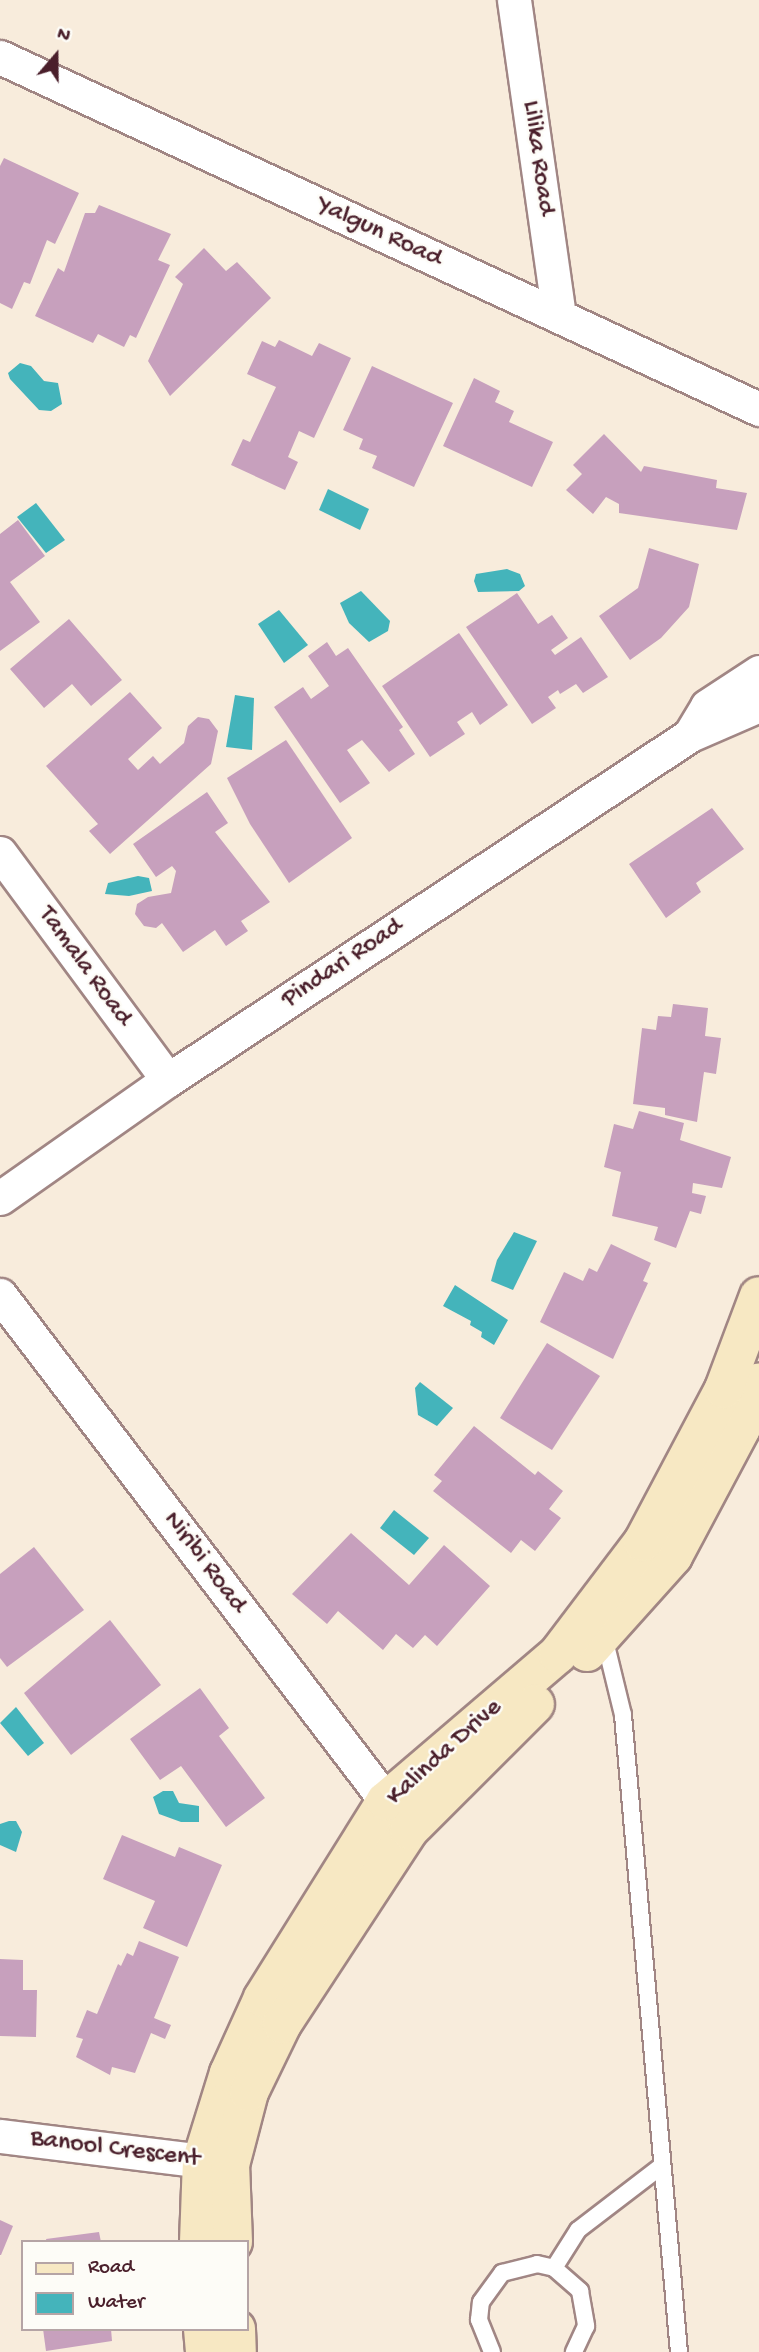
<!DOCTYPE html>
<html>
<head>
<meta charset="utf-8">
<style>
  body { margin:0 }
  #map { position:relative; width:759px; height:2352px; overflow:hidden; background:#f8ecdc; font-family:"Gochi Hand",sans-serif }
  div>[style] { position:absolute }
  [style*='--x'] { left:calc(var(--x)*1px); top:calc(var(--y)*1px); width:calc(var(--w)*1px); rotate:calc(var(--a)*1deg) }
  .water>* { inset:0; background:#44b4bb }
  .building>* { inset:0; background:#c7a0bd }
  .roads { filter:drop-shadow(2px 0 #a18684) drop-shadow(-2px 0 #a18684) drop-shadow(0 2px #a18684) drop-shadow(0 -2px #a18684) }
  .lane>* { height:16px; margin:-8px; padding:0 8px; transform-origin:8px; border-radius:8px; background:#fff }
  .street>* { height:33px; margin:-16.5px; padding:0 16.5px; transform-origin:16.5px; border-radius:16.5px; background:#fff }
  .secondary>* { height:38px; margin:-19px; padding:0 19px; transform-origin:19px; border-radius:19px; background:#f7e8c3 }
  span { translate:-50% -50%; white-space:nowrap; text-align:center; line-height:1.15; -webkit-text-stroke:5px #fdfcf7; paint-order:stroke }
  .street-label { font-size:26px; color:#4a1f2b }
  .legend { position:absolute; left:21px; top:2240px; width:228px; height:91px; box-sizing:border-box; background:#fdfcf7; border:2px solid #b5a4a5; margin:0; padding:9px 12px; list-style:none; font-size:21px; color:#4a1f2b }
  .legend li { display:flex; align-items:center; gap:14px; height:35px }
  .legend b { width:35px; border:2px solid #b5a4a5 }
  .north { position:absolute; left:21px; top:21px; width:70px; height:70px; -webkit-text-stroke:5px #fdfcf7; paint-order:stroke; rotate:20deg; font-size:19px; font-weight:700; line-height:28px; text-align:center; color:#4a1f2b }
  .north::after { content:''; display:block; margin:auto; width:24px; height:32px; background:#4a1f2b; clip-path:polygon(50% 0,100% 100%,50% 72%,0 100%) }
</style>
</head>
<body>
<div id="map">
  <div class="water">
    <i style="clip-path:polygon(20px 363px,31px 366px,44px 381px,58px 383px,62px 404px,51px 411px,39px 410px,10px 379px,8px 373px)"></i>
    <i style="clip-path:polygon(328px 489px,369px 509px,360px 530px,319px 510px)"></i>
    <i style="clip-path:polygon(36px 503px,65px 540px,46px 553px,17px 517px)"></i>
    <i style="clip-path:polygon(507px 569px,520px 574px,525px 586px,519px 591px,478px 592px,474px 581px,476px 574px)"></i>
    <i style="clip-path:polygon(361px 591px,390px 621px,388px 631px,369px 642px,349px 623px,340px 603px)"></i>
    <i style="clip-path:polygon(279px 610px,308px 645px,284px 663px,258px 624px)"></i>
    <i style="clip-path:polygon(235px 695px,254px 698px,252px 750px,226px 747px)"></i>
    <i style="clip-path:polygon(138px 876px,149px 878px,152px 891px,129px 896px,105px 894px,108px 883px)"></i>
    <i style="clip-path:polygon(514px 1232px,537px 1241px,513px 1290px,491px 1281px,497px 1260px)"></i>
    <i style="clip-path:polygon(455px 1285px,508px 1320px,494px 1345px,481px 1337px,482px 1332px,470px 1325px,471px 1321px,443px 1306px)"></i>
    <i style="clip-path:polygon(420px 1382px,453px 1408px,437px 1426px,418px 1415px,415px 1388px)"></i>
    <i style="clip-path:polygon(394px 1510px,429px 1538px,414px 1555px,380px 1528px)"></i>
    <i style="clip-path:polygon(16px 1707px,44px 1743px,28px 1756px,0 1723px)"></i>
    <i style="clip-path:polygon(163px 1791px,173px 1791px,179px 1803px,199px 1806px,199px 1822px,181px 1822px,159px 1814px,153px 1797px)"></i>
    <i style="clip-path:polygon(9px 1821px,16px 1821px,22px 1832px,16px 1852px,0 1845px,0 1824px)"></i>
  </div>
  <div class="building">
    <i style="clip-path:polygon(4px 158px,79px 193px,55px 244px,47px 240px,30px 284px,24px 282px,12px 309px,0 303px,0 166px)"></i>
    <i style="clip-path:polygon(99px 205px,171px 234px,158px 260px,170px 265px,136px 338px,130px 335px,124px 347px,98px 334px,93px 343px,35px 316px,58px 268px,64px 272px,85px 213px,95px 213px)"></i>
    <i style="clip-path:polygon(204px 248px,226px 271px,237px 262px,271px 298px,170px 396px,148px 361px,183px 284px,175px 277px)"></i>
    <i style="clip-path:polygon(279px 340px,312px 356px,319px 343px,351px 358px,314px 438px,299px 431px,288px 457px,298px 462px,285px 490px,231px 465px,243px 439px,250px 442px,276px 387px,247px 374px,262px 341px,275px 347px)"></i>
    <i style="clip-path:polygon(372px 366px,453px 403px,414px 487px,372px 468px,377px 456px,359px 449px,363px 439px,343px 430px)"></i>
    <i style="clip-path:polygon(474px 378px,500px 391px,495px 402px,514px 411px,509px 422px,553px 442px,532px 487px,443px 446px)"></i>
    <i style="clip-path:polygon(604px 434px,641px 472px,644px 466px,717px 480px,716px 488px,747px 493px,737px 530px,619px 513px,619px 504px,606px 497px,593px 514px,566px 490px,582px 474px,573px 465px)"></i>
    <i style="clip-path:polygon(18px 520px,45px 556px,10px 582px,40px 622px,0 651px,0 534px)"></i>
    <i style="clip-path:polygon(649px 548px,699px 564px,689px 607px,661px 638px,630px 660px,599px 616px,638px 588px)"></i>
    <i style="clip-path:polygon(517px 593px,538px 624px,552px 615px,568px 638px,551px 650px,555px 655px,581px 637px,608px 677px,583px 693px,576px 684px,560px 694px,558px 690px,548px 697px,556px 708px,532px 724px,466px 627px)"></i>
    <i style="clip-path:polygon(69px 619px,122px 680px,91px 706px,72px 684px,44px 708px,10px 669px)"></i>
    <i style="clip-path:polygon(459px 633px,508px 705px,480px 725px,472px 712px,457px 722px,465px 734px,430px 757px,382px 686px)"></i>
    <i style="clip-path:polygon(327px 642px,336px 656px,348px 648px,403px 727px,399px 730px,415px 754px,389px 772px,362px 740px,347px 750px,370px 783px,340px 803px,274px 707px,303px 687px,311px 699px,329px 686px,308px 656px)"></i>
    <i style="clip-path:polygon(130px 692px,162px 728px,128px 759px,138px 770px,153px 756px,160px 764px,184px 743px,188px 726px,198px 717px,209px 719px,218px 731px,211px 764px,110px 854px,89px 831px,98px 824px,46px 766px)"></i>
    <i style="clip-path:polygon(286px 740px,352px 838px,289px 883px,250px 824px,227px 778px)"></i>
    <i style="clip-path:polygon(207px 792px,228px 823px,215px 832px,270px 902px,241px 921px,248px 931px,226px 946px,215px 930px,183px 952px,162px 923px,156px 928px,144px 926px,135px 914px,137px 904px,148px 897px,171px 893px,176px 871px,172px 866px,156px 877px,133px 844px)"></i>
    <i style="clip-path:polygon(712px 808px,744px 849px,696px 883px,701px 892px,666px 918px,629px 864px)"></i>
    <i style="clip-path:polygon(673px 1004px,708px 1008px,705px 1036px,721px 1038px,716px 1074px,704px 1072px,697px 1122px,665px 1115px,665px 1108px,633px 1104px,642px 1028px,656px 1030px,658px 1016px,671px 1017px)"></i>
    <i style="clip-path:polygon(639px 1111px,684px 1123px,680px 1140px,731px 1157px,722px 1188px,693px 1183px,692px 1193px,706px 1196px,701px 1214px,690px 1211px,676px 1248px,654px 1240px,658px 1227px,612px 1216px,621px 1172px,604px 1167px,614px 1124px,633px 1129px)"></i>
    <i style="clip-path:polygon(611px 1244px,651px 1263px,643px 1281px,648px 1283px,613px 1359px,540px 1322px,564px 1272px,583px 1281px,589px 1268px,597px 1272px)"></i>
    <i style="clip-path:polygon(547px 1343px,600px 1376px,552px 1450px,500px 1418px)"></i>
    <i style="clip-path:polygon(474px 1426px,535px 1475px,538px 1471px,563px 1491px,549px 1509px,561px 1518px,535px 1551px,521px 1540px,511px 1553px,433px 1491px,442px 1481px,434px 1475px)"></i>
    <i style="clip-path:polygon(351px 1533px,409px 1585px,444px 1545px,490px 1586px,437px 1646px,425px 1635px,413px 1648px,396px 1634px,383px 1650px,338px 1611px,327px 1624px,292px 1594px)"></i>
    <i style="clip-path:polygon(34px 1547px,84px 1610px,7px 1667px,0 1658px,0 1574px)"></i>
    <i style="clip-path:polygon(110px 1620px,161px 1685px,71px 1755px,24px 1693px)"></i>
    <i style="clip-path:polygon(200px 1688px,229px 1728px,219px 1736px,265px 1798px,226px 1827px,181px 1766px,160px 1780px,130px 1739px)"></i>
    <i style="clip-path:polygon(122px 1835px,175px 1857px,179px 1847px,222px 1865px,187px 1947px,143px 1928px,155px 1901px,103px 1879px)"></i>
    <i style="clip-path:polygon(139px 1941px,179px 1957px,154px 2018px,171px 2025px,165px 2039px,151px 2033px,135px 2073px,112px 2067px,110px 2075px,76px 2057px,83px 2039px,76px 2037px,87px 2010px,97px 2014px,118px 1964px,121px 1966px,127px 1953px,133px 1956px)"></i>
    <i style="clip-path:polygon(0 1959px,23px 1960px,23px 1990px,37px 1990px,36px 2037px,0 2036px)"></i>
    <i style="clip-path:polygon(0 2220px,13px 2226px,1px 2255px,0 2255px)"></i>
    <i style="clip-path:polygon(99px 2232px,101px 2242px,47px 2242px,46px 2239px)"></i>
    <i style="clip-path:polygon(43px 2329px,111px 2329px,112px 2341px,46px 2351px)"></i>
  </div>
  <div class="roads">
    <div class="lane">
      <i style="--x:604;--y:1637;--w:80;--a:76.3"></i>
      <i style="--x:623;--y:1715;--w:639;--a:84.98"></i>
      <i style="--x:554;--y:2268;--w:45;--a:-57.7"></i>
      <i style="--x:578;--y:2230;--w:103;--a:-37.5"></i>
      <i style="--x:492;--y:2352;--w:35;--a:-112"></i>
      <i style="--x:479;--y:2320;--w:18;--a:-84"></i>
      <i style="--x:481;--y:2302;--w:36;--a:-54"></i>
      <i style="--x:502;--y:2273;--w:36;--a:-14"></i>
      <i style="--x:537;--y:2264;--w:17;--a:13"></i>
      <i style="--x:554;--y:2268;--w:35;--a:41"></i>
      <i style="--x:580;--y:2291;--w:36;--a:80"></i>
      <i style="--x:586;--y:2326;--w:29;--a:115"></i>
    </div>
    <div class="street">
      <i style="--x:514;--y:0;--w:319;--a:81.9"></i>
      <i style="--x:0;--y:57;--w:837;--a:24.88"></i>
      <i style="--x:691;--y:733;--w:31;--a:-59"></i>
      <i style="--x:707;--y:706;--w:62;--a:-33.2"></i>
      <i style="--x:0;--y:853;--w:282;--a:53.5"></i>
      <i style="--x:0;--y:1198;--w:205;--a:-35.1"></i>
      <i style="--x:168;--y:1080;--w:626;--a:-33.46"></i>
      <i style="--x:690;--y:735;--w:75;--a:-23.5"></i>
      <i style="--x:0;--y:1295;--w:663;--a:52.66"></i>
      <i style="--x:0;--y:2136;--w:230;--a:7"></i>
    </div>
    <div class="secondary">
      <i style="--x:587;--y:1652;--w:129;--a:-48.1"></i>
      <i style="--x:673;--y:1556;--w:145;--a:-62"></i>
      <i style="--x:741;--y:1428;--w:49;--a:-68.6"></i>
      <i style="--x:199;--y:2242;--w:82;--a:-87.9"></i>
      <i style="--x:202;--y:2160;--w:91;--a:-72.8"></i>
      <i style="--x:229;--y:2073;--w:82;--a:-65.6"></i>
      <i style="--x:263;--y:1998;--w:232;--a:-58"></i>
      <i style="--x:386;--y:1801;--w:226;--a:-40.5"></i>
      <i style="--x:558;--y:1654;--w:141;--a:-52.8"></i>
      <i style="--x:643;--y:1542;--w:173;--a:-62.1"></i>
      <i style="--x:724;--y:1389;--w:99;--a:-69.4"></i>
      <i style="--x:233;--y:2242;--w:77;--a:-92.2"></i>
      <i style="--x:230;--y:2165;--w:75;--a:-75.4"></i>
      <i style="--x:249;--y:2092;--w:76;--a:-64.1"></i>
      <i style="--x:282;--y:2024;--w:232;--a:-56.8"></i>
      <i style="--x:409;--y:1830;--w:178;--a:-45"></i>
      <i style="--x:203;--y:2329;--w:23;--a:85"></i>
      <i style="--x:236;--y:2329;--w:23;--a:88"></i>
    </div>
  </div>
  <div class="street-label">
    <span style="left:537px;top:158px;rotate:82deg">Lilika Road</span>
    <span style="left:379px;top:233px;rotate:25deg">Yalgun Road</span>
    <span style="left:343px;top:964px;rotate:-34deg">Pindari Road</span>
    <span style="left:84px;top:967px;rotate:54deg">Tamala Road</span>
    <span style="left:204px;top:1563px;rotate:53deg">Niribi Road</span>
    <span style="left:445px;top:1753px;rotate:-42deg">Kalinda Drive</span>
    <span style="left:115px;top:2150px;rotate:7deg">Banool Crescent</span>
  </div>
  <ul class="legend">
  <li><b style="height:9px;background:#f7e8c3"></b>Road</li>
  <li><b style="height:19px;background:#44b4bb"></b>Water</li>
  </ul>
  <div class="north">N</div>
</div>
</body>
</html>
